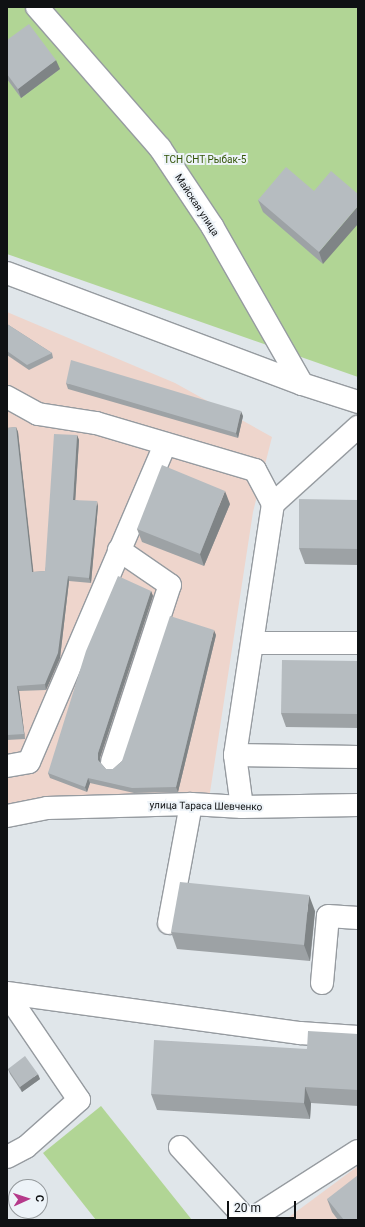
<!DOCTYPE html>
<html>
<head>
<meta charset="utf-8">
<style>
  body { margin:0 }
  #map { position:relative; width:365px; height:1227px; overflow:hidden; background:#e0e6ea; font-family:Roboto,sans-serif }
  div>[style] { position:absolute }
  [style*='--x'] { left:calc(var(--x)*1px); top:calc(var(--y)*1px); width:calc(var(--w)*1px); rotate:calc(var(--a)*1deg) }
  .industrial>* { inset:0; background:#eed5cc }
  .education>* { inset:0; background:#edd5cc }
  .green>* { inset:0; background:#b1d595 }
  .roads { filter:drop-shadow(1px 0 #969ba0) drop-shadow(-1px 0 #969ba0) drop-shadow(0 1px #969ba0) drop-shadow(0 -1px #969ba0) }
  .minor>* { height:22px; margin:-11px; padding:0 11px; transform-origin:11px; border-radius:11px; background:#fff }
  .wall>* { inset:0; background:#9da2a5 }
  .shaded-wall>* { inset:0; background:#7f8486 }
  .building>* { inset:0; background:#b6bcc0 }
  span { translate:-50% -50%; white-space:nowrap; text-align:center; line-height:1.15; -webkit-text-stroke:4px #edf3f8; paint-order:stroke }
  .park-label { font-size:10px; color:#325407 }
  .street-label { font-size:10px; color:#0f1113 }
  .frame { position:absolute; inset:0; border:8px solid #0f1113; pointer-events:none }
  .north { position:absolute; left:8px; top:1179px; width:40px; height:40px; box-sizing:border-box; background:#edf3f8; border:1px solid #94999c; border-radius:50%; rotate:87deg; font-size:11px; font-weight:700; line-height:16px; text-align:center; color:#0f1113 }
  .north::after { content:''; display:block; margin:auto; width:14px; height:18px; background:#b53a8b; clip-path:polygon(50% 0,100% 100%,50% 72%,0 100%) }
  .scale { position:absolute; left:227px; top:1201px; width:69px; height:18px; box-sizing:border-box; border:2px solid #0f1113; border-top:0; padding-left:5px; font-size:12px; line-height:14px; white-space:nowrap; color:#0f1113; -webkit-text-stroke:3px #edf3f8; paint-order:stroke }
</style>
</head>
<body>
<div id="map">
  <div class="industrial">
    <i style="clip-path:polygon(7px 312px,175px 383px,272px 437px,253px 512px,207px 812px,7px 803px)"></i>
  </div>
  <div class="education">
    <i style="clip-path:polygon(358px 1166px,358px 1220px,285px 1220px)"></i>
  </div>
  <div class="green">
    <i style="clip-path:polygon(7px 7px,358px 7px,358px 377px,7px 254px)"></i>
    <i style="clip-path:polygon(101px 1106px,192px 1220px,96px 1220px,43px 1153px)"></i>
  </div>
  <div class="roads">
    <div class="minor">
      <i style="--x:37;--y:7;--w:187;--a:48.9"></i>
      <i style="--x:160;--y:148;--w:94;--a:56.3"></i>
      <i style="--x:212;--y:226;--w:182;--a:60.3"></i>
      <i style="--x:7;--y:273;--w:315;--a:20.6"></i>
      <i style="--x:302;--y:384;--w:59;--a:17.8"></i>
      <i style="--x:7;--y:397;--w:35;--a:29"></i>
      <i style="--x:38;--y:414;--w:59;--a:8.8"></i>
      <i style="--x:96;--y:423;--w:166;--a:16.5"></i>
      <i style="--x:255;--y:470;--w:38;--a:62"></i>
      <i style="--x:254;--y:643;--w:104;--a:0"></i>
      <i style="--x:235;--y:755;--w:123;--a:0.9"></i>
      <i style="--x:112;--y:762;--w:186;--a:-71.9"></i>
      <i style="--x:170;--y:585;--w:62;--a:-145.5"></i>
      <i style="--x:7;--y:766;--w:22;--a:-10"></i>
      <i style="--x:29;--y:762;--w:346;--a:-66.8"></i>
      <i style="--x:242;--y:807;--w:52;--a:-97.7"></i>
      <i style="--x:235;--y:755;--w:254;--a:-81.4"></i>
      <i style="--x:273;--y:504;--w:115;--a:-42.2"></i>
      <i style="--x:7;--y:816;--w:41;--a:-11.3"></i>
      <i style="--x:47;--y:808;--w:144;--a:-1.6"></i>
      <i style="--x:191;--y:804;--w:51;--a:3.4"></i>
      <i style="--x:242;--y:807;--w:116;--a:-1"></i>
      <i style="--x:169;--y:923;--w:121;--a:-79.5"></i>
      <i style="--x:322;--y:983;--w:67;--a:-84.9"></i>
      <i style="--x:328;--y:916;--w:30;--a:4"></i>
      <i style="--x:7;--y:993;--w:296;--a:7.8"></i>
      <i style="--x:300;--y:1033;--w:58;--a:3.9"></i>
      <i style="--x:7;--y:994;--w:128;--a:55.8"></i>
      <i style="--x:79;--y:1100;--w:71;--a:138.4"></i>
      <i style="--x:26;--y:1147;--w:21;--a:152"></i>
      <i style="--x:180;--y:1147;--w:99;--a:47.5"></i>
      <i style="--x:250;--y:1220;--w:128;--a:-32.6"></i>
    </div>
  </div>
  <div class="wall">
    <i style="clip-path:polygon(7px 40px,60px 69px,21px 98px,7px 79px)"></i>
    <i style="clip-path:polygon(314px 191px,323px 264px,263px 212px,258px 200px)"></i>
    <i style="clip-path:polygon(7px 324px,52px 353px,53px 358px,29px 370px,7px 355px)"></i>
    <i style="clip-path:polygon(66px 383px,243px 416px,238px 438px,68px 389px)"></i>
    <i style="clip-path:polygon(16px 427px,18px 432px,33px 572px,45px 571px,77px 435px,79px 440px,75px 500px,98px 506px,91px 583px,69px 581px,60px 658px,46px 690px,19px 691px,25px 739px,7px 740px,7px 428px)"></i>
    <i style="clip-path:polygon(358px 500px,358px 565px,305px 564px,299px 548px)"></i>
    <i style="clip-path:polygon(230px 504px,204px 566px,142px 542px,137px 529px)"></i>
    <i style="clip-path:polygon(151px 591px,153px 596px,100px 758px,100px 762px,106px 769px,113px 769px,122px 761px,216px 635px,178px 792px,134px 793px,90px 783px,87px 792px,50px 778px,48px 773px)"></i>
    <i style="clip-path:polygon(358px 661px,358px 728px,286px 727px,281px 713px)"></i>
    <i style="clip-path:polygon(315px 911px,310px 961px,177px 949px,171px 932px)"></i>
    <i style="clip-path:polygon(358px 1034px,358px 1106px,311px 1103px,310px 1119px,157px 1110px,151px 1094px)"></i>
    <i style="clip-path:polygon(8px 1069px,40px 1079px,22px 1092px,10px 1074px)"></i>
    <i style="clip-path:polygon(327px 1199px,358px 1220px,338px 1220px,332px 1212px)"></i>
  </div>
  <div class="shaded-wall">
    <i style="clip-path:polygon(56px 60px,60px 69px,21px 98px,18px 89px)"></i>
    <i style="clip-path:polygon(358px 206px,358px 224px,323px 264px,319px 252px)"></i>
    <i style="clip-path:polygon(241px 411px,243px 416px,238px 438px,236px 433px)"></i>
    <i style="clip-path:polygon(16px 427px,18px 432px,34px 577px,32px 572px)"></i>
    <i style="clip-path:polygon(77px 435px,79px 440px,75px 505px,73px 500px)"></i>
    <i style="clip-path:polygon(225px 491px,230px 504px,204px 566px,200px 554px)"></i>
    <i style="clip-path:polygon(97px 501px,98px 506px,91px 583px,89px 578px)"></i>
    <i style="clip-path:polygon(68px 576px,69px 581px,60px 658px,46px 690px,45px 684px)"></i>
    <i style="clip-path:polygon(151px 591px,153px 596px,100px 758px,100px 765px,98px 760px,98px 753px)"></i>
    <i style="clip-path:polygon(214px 630px,216px 635px,178px 792px,176px 787px)"></i>
    <i style="clip-path:polygon(17px 686px,19px 691px,25px 739px,24px 734px)"></i>
    <i style="clip-path:polygon(88px 778px,90px 783px,87px 792px,85px 787px)"></i>
    <i style="clip-path:polygon(309px 895px,315px 911px,310px 961px,304px 945px)"></i>
    <i style="clip-path:polygon(38px 1074px,40px 1079px,22px 1092px,20px 1087px)"></i>
    <i style="clip-path:polygon(305px 1087px,311px 1103px,310px 1119px,304px 1103px)"></i>
  </div>
  <div class="building">
    <i style="clip-path:polygon(29px 24px,56px 60px,18px 89px,7px 74px,7px 40px)"></i>
    <i style="clip-path:polygon(286px 167px,314px 191px,331px 171px,358px 194px,358px 206px,319px 252px,258px 200px)"></i>
    <i style="clip-path:polygon(7px 324px,52px 353px,27px 365px,7px 351px)"></i>
    <i style="clip-path:polygon(71px 360px,241px 411px,236px 433px,66px 383px)"></i>
    <i style="clip-path:polygon(16px 427px,32px 572px,45px 571px,54px 434px,77px 435px,73px 500px,97px 501px,89px 578px,68px 576px,58px 653px,45px 684px,17px 686px,24px 734px,7px 735px,7px 428px)"></i>
    <i style="clip-path:polygon(162px 465px,225px 491px,200px 554px,137px 529px)"></i>
    <i style="clip-path:polygon(299px 499px,358px 500px,358px 549px,299px 548px)"></i>
    <i style="clip-path:polygon(118px 576px,151px 591px,98px 753px,98px 760px,106px 769px,113px 769px,122px 761px,170px 616px,214px 630px,176px 787px,132px 788px,88px 778px,85px 787px,48px 773px,86px 651px)"></i>
    <i style="clip-path:polygon(282px 660px,358px 661px,358px 714px,281px 713px)"></i>
    <i style="clip-path:polygon(180px 882px,309px 895px,304px 945px,171px 932px)"></i>
    <i style="clip-path:polygon(308px 1031px,358px 1034px,358px 1090px,305px 1087px,304px 1103px,151px 1094px,154px 1040px,307px 1049px)"></i>
    <i style="clip-path:polygon(25px 1056px,38px 1074px,20px 1087px,8px 1069px)"></i>
    <i style="clip-path:polygon(358px 1175px,358px 1220px,344px 1220px,327px 1199px)"></i>
  </div>
  <div class="park-label">
    <span style="left:205px;top:160px">ТСН СНТ Рыбак-5</span>
  </div>
  <div class="street-label">
    <span style="left:197px;top:205px;rotate:57deg">Майская улица</span>
    <span style="left:206px;top:806px;rotate:1deg">улица Тараса Шевченко</span>
  </div>
  <div class="frame"></div>
  <div class="north">С</div>
  <div class="scale">20 m</div>
</div>
</body>
</html>
